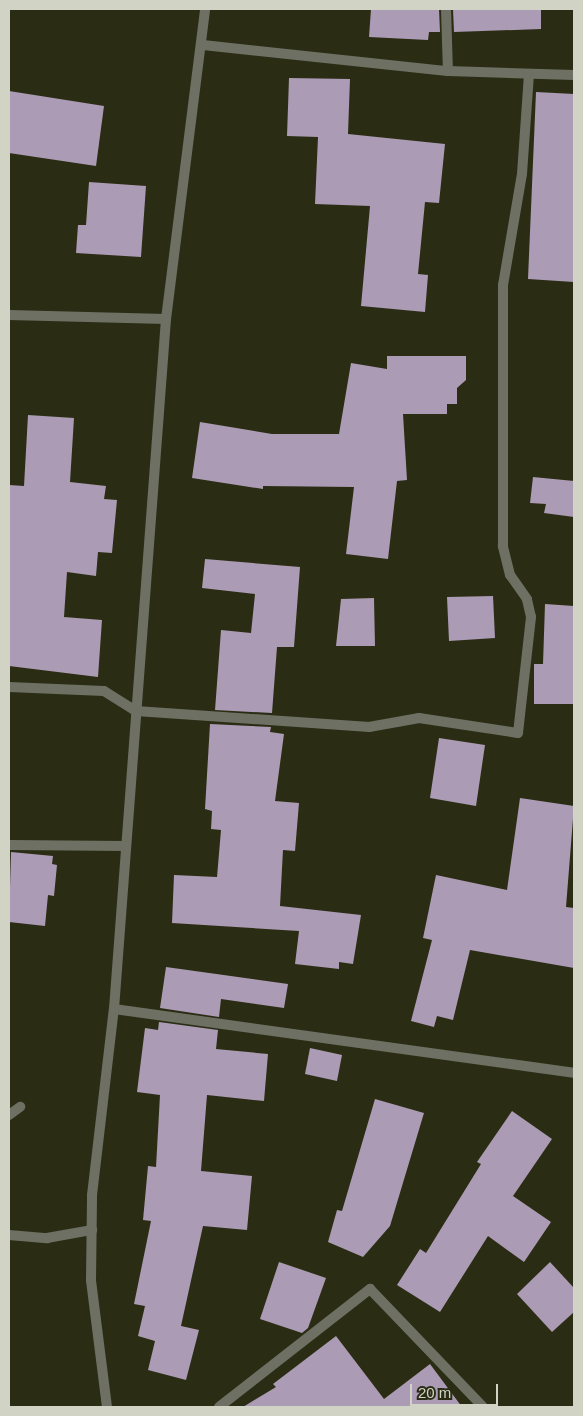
<!DOCTYPE html>
<html>
<head>
<meta charset="utf-8">
<style>
  body { margin:0 }
  #map { position:relative; width:583px; height:1416px; overflow:hidden; background:#2a2d14; font-family:Arial,sans-serif }
  div>[style] { position:absolute }
  [style*='--x'] { left:calc(var(--x)*1px); top:calc(var(--y)*1px); width:calc(var(--w)*1px); rotate:calc(var(--a)*1deg) }
  .building>* { inset:0; background:#ac9bb4 }
  .street>* { height:10px; margin:-5px; padding:0 5px; transform-origin:5px; border-radius:5px; background:#6e7064 }
  span { translate:-50% -50%; white-space:nowrap; text-align:center; line-height:1.15; -webkit-text-stroke:5px #2a2d14; paint-order:stroke }
  .frame { position:absolute; inset:0; border:10px solid #d1d4c5; pointer-events:none }
  .scale { position:absolute; left:410px; top:1384px; width:88px; height:22px; box-sizing:border-box; border:2px solid #d1d4c5; border-top:0; padding-left:6px; font-size:15px; line-height:18px; white-space:nowrap; color:#d1d4c5; -webkit-text-stroke:4px #2a2d14; paint-order:stroke }
</style>
</head>
<body>
<div id="map">
  <div class="building">
    <i style="clip-path:polygon(371px 9px,439px 9px,440px 32px,429px 32px,428px 40px,369px 37px)"></i>
    <i style="clip-path:polygon(453px 9px,541px 9px,541px 29px,454px 32px)"></i>
    <i style="clip-path:polygon(289px 78px,350px 79px,348px 134px,445px 144px,439px 203px,425px 202px,418px 274px,428px 275px,425px 312px,361px 306px,370px 206px,315px 204px,318px 137px,287px 136px)"></i>
    <i style="clip-path:polygon(9px 91px,104px 106px,96px 166px,9px 153px)"></i>
    <i style="clip-path:polygon(536px 92px,574px 94px,574px 282px,528px 279px)"></i>
    <i style="clip-path:polygon(89px 182px,146px 186px,141px 257px,76px 253px,78px 225px,86px 225px)"></i>
    <i style="clip-path:polygon(387px 356px,466px 356px,466px 380px,457px 388px,457px 404px,447px 404px,447px 414px,403px 414px,407px 480px,397px 481px,388px 559px,346px 554px,354px 487px,263px 486px,263px 489px,192px 478px,200px 422px,272px 434px,339px 434px,351px 363px,387px 369px)"></i>
    <i style="clip-path:polygon(28px 415px,74px 418px,70px 482px,106px 486px,104px 499px,117px 500px,112px 553px,98px 552px,96px 576px,67px 572px,64px 617px,102px 620px,98px 677px,9px 666px,9px 485px,24px 486px)"></i>
    <i style="clip-path:polygon(533px 477px,574px 481px,574px 517px,544px 513px,546px 504px,530px 503px)"></i>
    <i style="clip-path:polygon(205px 559px,300px 567px,294px 647px,277px 647px,272px 713px,215px 710px,221px 630px,251px 633px,255px 594px,202px 588px)"></i>
    <i style="clip-path:polygon(493px 596px,495px 638px,449px 641px,447px 597px)"></i>
    <i style="clip-path:polygon(374px 598px,375px 646px,336px 646px,341px 599px)"></i>
    <i style="clip-path:polygon(545px 604px,574px 606px,574px 704px,534px 704px,534px 664px,543px 664px)"></i>
    <i style="clip-path:polygon(210px 724px,271px 727px,270px 732px,284px 734px,275px 801px,299px 803px,295px 851px,283px 850px,280px 906px,361px 915px,353px 964px,339px 962px,339px 969px,295px 964px,299px 931px,172px 923px,174px 875px,217px 877px,221px 830px,211px 829px,212px 811px,205px 809px)"></i>
    <i style="clip-path:polygon(439px 738px,485px 745px,476px 806px,430px 798px)"></i>
    <i style="clip-path:polygon(520px 798px,574px 806px,566px 907px,574px 908px,574px 968px,470px 950px,453px 1020px,437px 1016px,434px 1027px,411px 1021px,432px 940px,423px 938px,436px 875px,507px 890px)"></i>
    <i style="clip-path:polygon(11px 852px,53px 856px,52px 864px,57px 865px,54px 896px,48px 895px,45px 926px,9px 922px)"></i>
    <i style="clip-path:polygon(166px 967px,288px 984px,284px 1008px,221px 999px,219px 1017px,160px 1008px)"></i>
    <i style="clip-path:polygon(159px 1022px,218px 1030px,216px 1049px,268px 1054px,264px 1101px,207px 1095px,201px 1171px,252px 1176px,247px 1230px,203px 1226px,181px 1326px,199px 1330px,186px 1380px,148px 1370px,155px 1341px,138px 1336px,145px 1306px,134px 1304px,151px 1221px,143px 1220px,148px 1166px,156px 1167px,160px 1095px,137px 1092px,145px 1028px,158px 1030px)"></i>
    <i style="clip-path:polygon(310px 1048px,342px 1055px,337px 1081px,305px 1074px)"></i>
    <i style="clip-path:polygon(375px 1099px,424px 1113px,390px 1226px,363px 1257px,328px 1242px,337px 1210px,342px 1211px)"></i>
    <i style="clip-path:polygon(512px 1111px,552px 1139px,513px 1196px,551px 1222px,524px 1262px,488px 1236px,440px 1312px,397px 1285px,420px 1249px,426px 1253px,481px 1164px,477px 1162px)"></i>
    <i style="clip-path:polygon(279px 1262px,326px 1278px,308px 1328px,302px 1333px,260px 1319px)"></i>
    <i style="clip-path:polygon(550px 1262px,574px 1288px,574px 1312px,552px 1332px,517px 1294px)"></i>
    <i style="clip-path:polygon(336px 1336px,384px 1399px,430px 1364px,462px 1407px,243px 1407px,276px 1387px,273px 1384px)"></i>
  </div>
  <div class="street">
    <i style="--x:446;--y:9;--w:62;--a:88.2"></i>
    <i style="--x:203;--y:45;--w:246;--a:6.1"></i>
    <i style="--x:448;--y:71;--w:126;--a:1.8"></i>
    <i style="--x:9;--y:315;--w:157;--a:1.5"></i>
    <i style="--x:9;--y:687;--w:95;--a:2.4"></i>
    <i style="--x:104;--y:691;--w:38;--a:32"></i>
    <i style="--x:136;--y:711;--w:234;--a:3.9"></i>
    <i style="--x:369;--y:727;--w:51;--a:-10.2"></i>
    <i style="--x:419;--y:718;--w:100;--a:8.6"></i>
    <i style="--x:518;--y:733;--w:117;--a:-83.6"></i>
    <i style="--x:531;--y:617;--w:18;--a:-103"></i>
    <i style="--x:527;--y:599;--w:29;--a:-125"></i>
    <i style="--x:510;--y:575;--w:30;--a:-104"></i>
    <i style="--x:503;--y:546;--w:261;--a:-90"></i>
    <i style="--x:503;--y:285;--w:113;--a:-80.3"></i>
    <i style="--x:522;--y:174;--w:100;--a:-86"></i>
    <i style="--x:9;--y:845;--w:116;--a:0.5"></i>
    <i style="--x:114;--y:1009;--w:464;--a:7.9"></i>
    <i style="--x:9;--y:1115;--w:14;--a:-36"></i>
    <i style="--x:9;--y:1235;--w:38;--a:5"></i>
    <i style="--x:47;--y:1238;--w:46;--a:-10.1"></i>
    <i style="--x:107;--y:1407;--w:128;--a:-97.2"></i>
    <i style="--x:91;--y:1280;--w:85;--a:-89.3"></i>
    <i style="--x:92;--y:1195;--w:187;--a:-83.3"></i>
    <i style="--x:114;--y:1009;--w:692;--a:-85.69"></i>
    <i style="--x:166;--y:319;--w:312;--a:-82.8"></i>
    <i style="--x:219;--y:1407;--w:192;--a:-38"></i>
    <i style="--x:370;--y:1289;--w:163;--a:46.2"></i>
  </div>
  <div class="frame"></div>
  <div class="scale">20 m</div>
</div>
</body>
</html>
